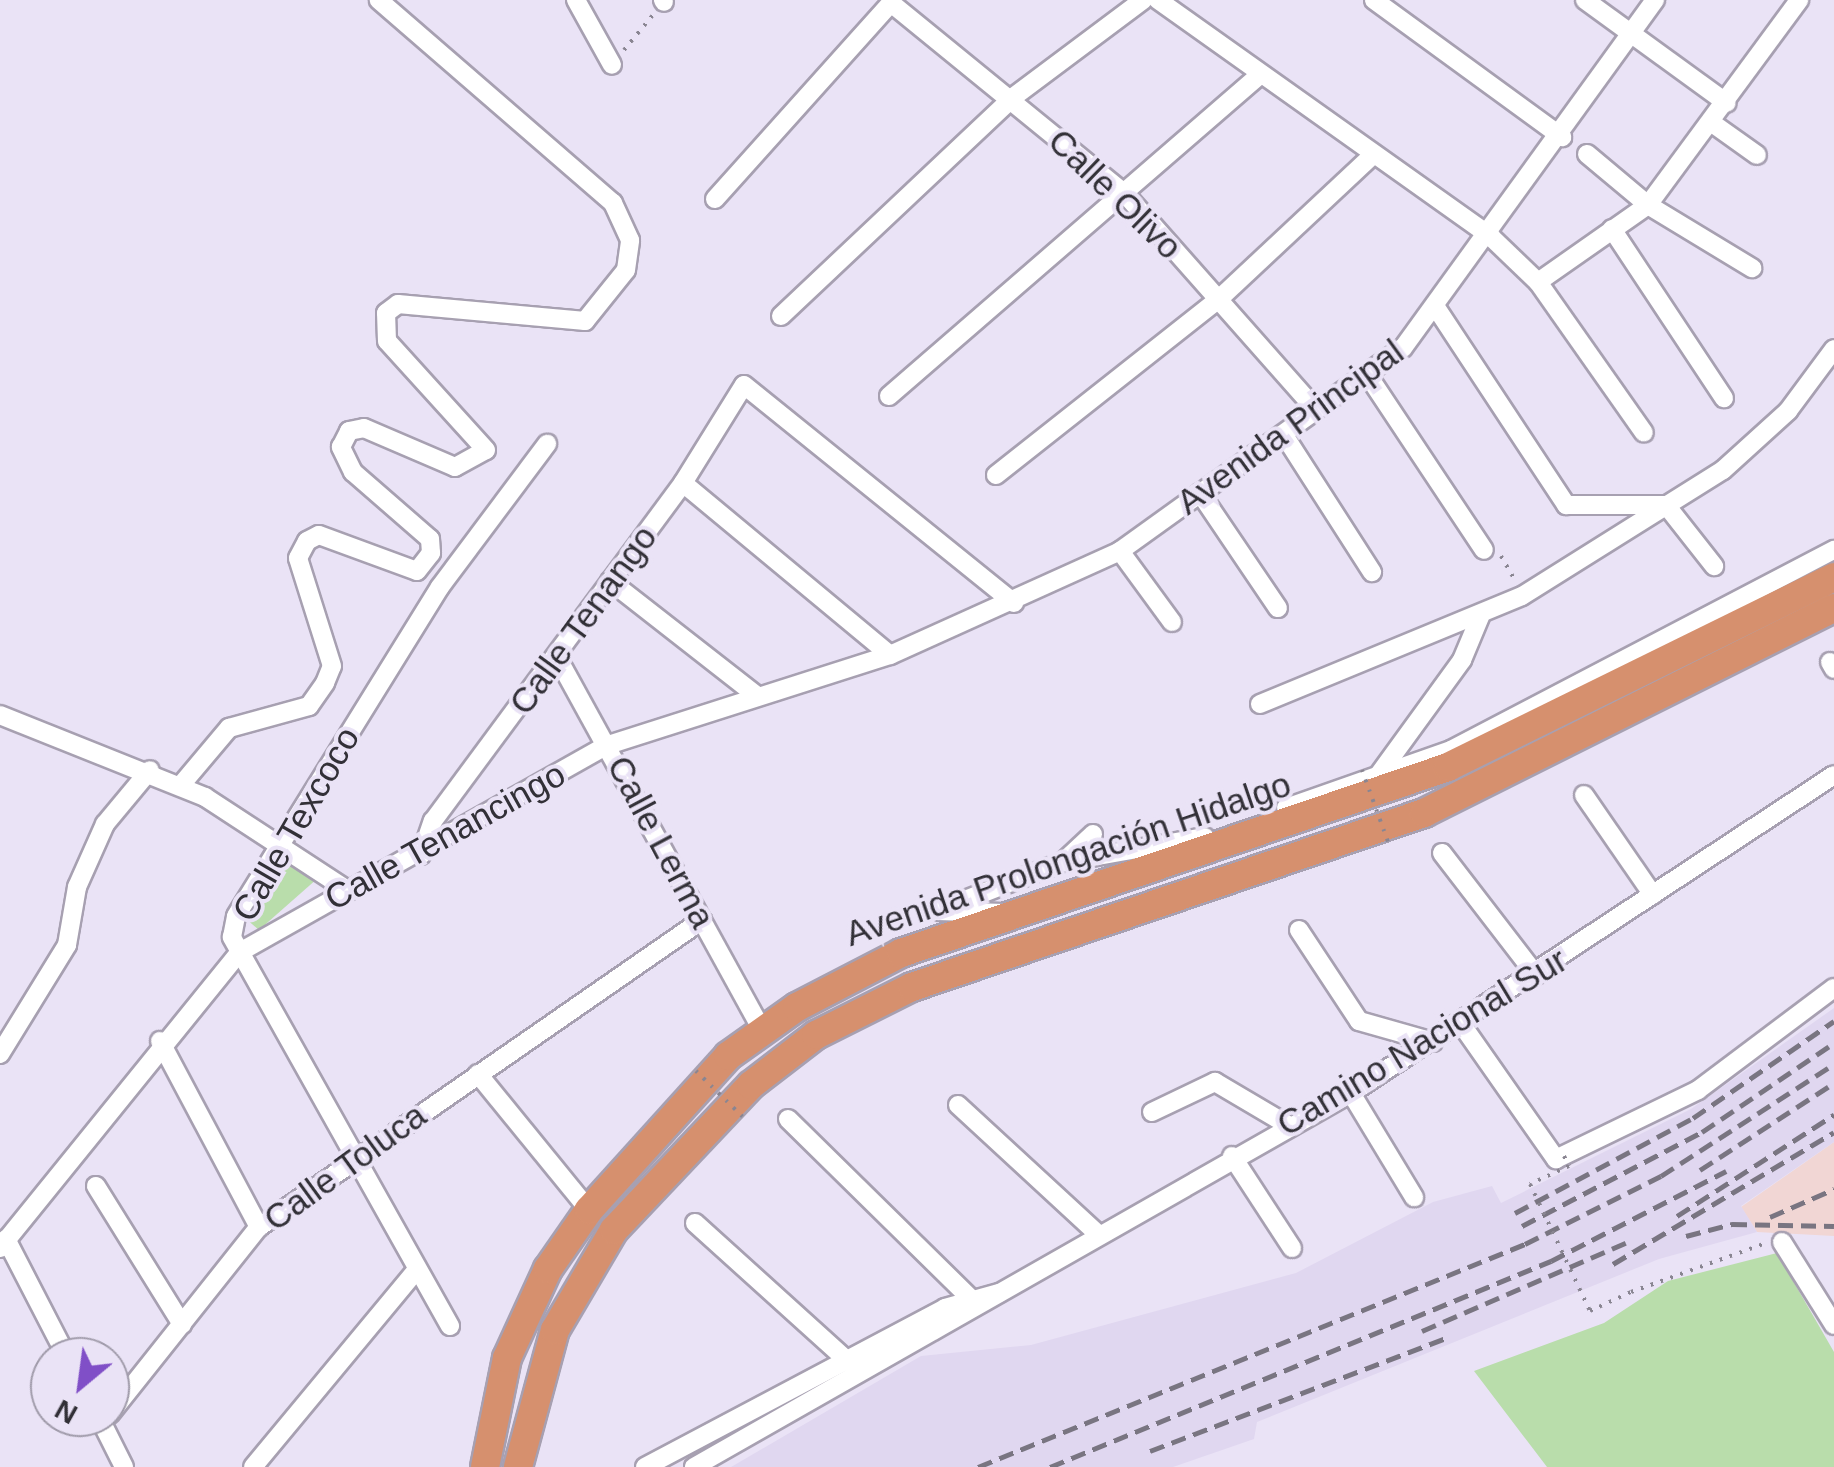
<!DOCTYPE html>
<html>
<head>
<meta charset="utf-8">
<style>
  body { margin:0 }
  #map { position:relative; width:1834px; height:1467px; overflow:hidden; background:#eae3f6; font-family:Helvetica,sans-serif }
  div>[style] { position:absolute }
  [style*='--x'] { left:calc(var(--x)*1px); top:calc(var(--y)*1px); width:calc(var(--w)*1px); rotate:calc(var(--a)*1deg) }
  .industrial>* { inset:0; background:#f1d6d4 }
  .built>* { inset:0; background:#e0d7f0 }
  .green>* { inset:0; background:#b9ddab }
  .path>* { height:4px; margin-top:-2px; transform-origin:0; background:repeating-linear-gradient(90deg,#898591 0 2.5px,transparent 0 10.5px) }
  .roads { filter:drop-shadow(2px 0 #a7a0b1) drop-shadow(-2px 0 #a7a0b1) drop-shadow(0 2px #a7a0b1) drop-shadow(0 -2px #a7a0b1) }
  .minor>* { height:18px; margin:-9px; padding:0 9px; transform-origin:9px; border-radius:9px; background:#fff }
  .highway>* { height:28px; margin:-14px; padding:0 14px; transform-origin:14px; border-radius:14px; background:#d6906e }
  .rail>* { height:5px; margin-top:-2.5px; transform-origin:0; background:repeating-linear-gradient(90deg,#797581 0 15px,transparent 0 23px) }
  .path-bridge>* { height:4px; margin-top:-2px; transform-origin:0; background:repeating-linear-gradient(90deg,#898591 0 2.5px,transparent 0 10.5px) }
  span { translate:-50% -50%; white-space:nowrap; text-align:center; line-height:1.15; -webkit-text-stroke:8px #eae3f6; paint-order:stroke }
  .street-label { font-size:35px; color:#323037 }
  .north { position:absolute; left:30px; top:1337px; width:100px; height:100px; box-sizing:border-box; background:#eae3f6; border:2px solid #a09baa; border-radius:50%; rotate:209deg; font-size:28px; font-weight:700; line-height:40px; text-align:center; color:#323037 }
  .north::after { content:''; display:block; margin:auto; width:35px; height:45px; background:#804fc7; clip-path:polygon(50% 0,100% 100%,50% 72%,0 100%) }
</style>
</head>
<body>
<div id="map">
  <div class="industrial">
    <i style="clip-path:polygon(1834px 1142px,1834px 1236px,1757px 1232px,1741px 1207px)"></i>
  </div>
  <div class="built">
    <i style="clip-path:polygon(1834px 1008px,1834px 1142px,1741px 1206px,1757px 1232px,1659px 1259px,1257px 1422px,1254px 1439px,1173px 1467px,731px 1467px,921px 1356px,1031px 1345px,1296px 1273px,1433px 1202px,1492px 1186px,1501px 1203px,1691px 1109px)"></i>
  </div>
  <div class="green">
    <i style="clip-path:polygon(285px 854px,318px 878px,259px 930px,245px 918px)"></i>
    <i style="clip-path:polygon(1777px 1253px,1834px 1352px,1834px 1467px,1547px 1467px,1474px 1371px,1604px 1323px,1668px 1281px)"></i>
  </div>
  <div class="path">
    <i style="--x:624;--y:50;--w:45;--a:-50.4"></i>
    <i style="--x:1501;--y:556;--w:30;--a:60"></i>
    <i style="--x:1631;--y:1292;--w:144;--a:-19.9"></i>
  </div>
  <div class="roads">
    <div class="minor">
      <i style="--x:576;--y:0;--w:74;--a:61"></i>
      <i style="--x:663;--y:0;--w:2;--a:63"></i>
      <i style="--x:1158;--y:0;--w:409;--a:35.4"></i>
      <i style="--x:1491;--y:237;--w:65;--a:43.8"></i>
      <i style="--x:1538;--y:282;--w:184;--a:54.9"></i>
      <i style="--x:1374;--y:0;--w:233;--a:36.1"></i>
      <i style="--x:1585;--y:0;--w:175;--a:36"></i>
      <i style="--x:1712;--y:123;--w:55;--a:35.4"></i>
      <i style="--x:1587;--y:154;--w:80;--a:39.9"></i>
      <i style="--x:1648;--y:205;--w:122;--a:31.2"></i>
      <i style="--x:715;--y:199;--w:263;--a:-48.1"></i>
      <i style="--x:891;--y:3;--w:303;--a:39.2"></i>
      <i style="--x:1126;--y:195;--w:286;--a:48.5"></i>
      <i style="--x:1612;--y:229;--w:203;--a:56.5"></i>
      <i style="--x:1538;--y:282;--w:134;--a:-35"></i>
      <i style="--x:1648;--y:205;--w:255;--a:-53.6"></i>
      <i style="--x:1437;--y:309;--w:235;--a:56.6"></i>
      <i style="--x:1566;--y:505;--w:100;--a:0"></i>
      <i style="--x:1666;--y:505;--w:78;--a:51.8"></i>
      <i style="--x:781;--y:316;--w:318;--a:-43.3"></i>
      <i style="--x:1012;--y:98;--w:164;--a:-36.8"></i>
      <i style="--x:1367;--y:374;--w:211;--a:56.4"></i>
      <i style="--x:889;--y:396;--w:489;--a:-40.9"></i>
      <i style="--x:1284;--y:435;--w:163;--a:57.3"></i>
      <i style="--x:996;--y:475;--w:284;--a:-38.3"></i>
      <i style="--x:1219;--y:299;--w:209;--a:-43.1"></i>
      <i style="--x:683;--y:483;--w:269;--a:39.7"></i>
      <i style="--x:1200;--y:493;--w:139;--a:55.9"></i>
      <i style="--x:1120;--y:551;--w:88;--a:53.8"></i>
      <i style="--x:610;--y:581;--w:187;--a:38"></i>
      <i style="--x:557;--y:657;--w:426;--a:61.2"></i>
      <i style="--x:1830;--y:662;--w:8;--a:60"></i>
      <i style="--x:1260;--y:704;--w:283;--a:-22.4"></i>
      <i style="--x:1522;--y:596;--w:237;--a:-32.1"></i>
      <i style="--x:1723;--y:470;--w:88;--a:-42.2"></i>
      <i style="--x:1788;--y:411;--w:77;--a:-53.4"></i>
      <i style="--x:0;--y:715;--w:221;--a:21.8"></i>
      <i style="--x:205;--y:797;--w:170;--a:33.2"></i>
      <i style="--x:1377;--y:777;--w:145;--a:-54"></i>
      <i style="--x:1462;--y:660;--w:47;--a:-67.3"></i>
      <i style="--x:181;--y:785;--w:75;--a:-49.9"></i>
      <i style="--x:229;--y:728;--w:83;--a:-15.4"></i>
      <i style="--x:309;--y:706;--w:28;--a:-55"></i>
      <i style="--x:325;--y:683;--w:18;--a:-68"></i>
      <i style="--x:332;--y:666;--w:113;--a:-107.5"></i>
      <i style="--x:298;--y:558;--w:19;--a:-62"></i>
      <i style="--x:307;--y:541;--w:13;--a:-27"></i>
      <i style="--x:319;--y:535;--w:104;--a:20.2"></i>
      <i style="--x:417;--y:571;--w:23;--a:-52"></i>
      <i style="--x:431;--y:553;--w:14;--a:-94"></i>
      <i style="--x:430;--y:539;--w:102;--a:-139"></i>
      <i style="--x:353;--y:472;--w:28;--a:-116"></i>
      <i style="--x:341;--y:447;--w:18;--a:-63"></i>
      <i style="--x:349;--y:431;--w:15;--a:-11"></i>
      <i style="--x:364;--y:428;--w:99;--a:23.2"></i>
      <i style="--x:455;--y:467;--w:35;--a:-29"></i>
      <i style="--x:486;--y:450;--w:147;--a:-132.2"></i>
      <i style="--x:387;--y:341;--w:28;--a:-92"></i>
      <i style="--x:386;--y:313;--w:15;--a:-37"></i>
      <i style="--x:398;--y:304;--w:188;--a:5.2"></i>
      <i style="--x:585;--y:321;--w:65;--a:-51.2"></i>
      <i style="--x:626;--y:270;--w:30;--a:-82"></i>
      <i style="--x:630;--y:240;--w:41;--a:-114.7"></i>
      <i style="--x:613;--y:203;--w:310;--a:-139.1"></i>
      <i style="--x:1584;--y:795;--w:121;--a:55.4"></i>
      <i style="--x:1286;--y:808;--w:175;--a:-19.4"></i>
      <i style="--x:1451;--y:750;--w:432;--a:-27.6"></i>
      <i style="--x:1442;--y:853;--w:154;--a:52.4"></i>
      <i style="--x:421;--y:855;--w:36;--a:-71"></i>
      <i style="--x:433;--y:821;--w:420;--a:-53.5"></i>
      <i style="--x:683;--y:483;--w:115;--a:-58.1"></i>
      <i style="--x:744;--y:385;--w:347;--a:38.9"></i>
      <i style="--x:1063;--y:862;--w:144;--a:-10"></i>
      <i style="--x:1004;--y:913;--w:67;--a:-178.3"></i>
      <i style="--x:937;--y:911;--w:135;--a:-21.3"></i>
      <i style="--x:1063;--y:862;--w:41;--a:-43"></i>
      <i style="--x:1299;--y:930;--w:109;--a:56.6"></i>
      <i style="--x:1359;--y:1021;--w:77;--a:15.8"></i>
      <i style="--x:1462;--y:1025;--w:164;--a:55"></i>
      <i style="--x:1556;--y:1159;--w:158;--a:-25.9"></i>
      <i style="--x:1698;--y:1090;--w:170;--a:-36.9"></i>
      <i style="--x:160;--y:1041;--w:211;--a:62"></i>
      <i style="--x:0;--y:1054;--w:128;--a:-58.4"></i>
      <i style="--x:67;--y:945;--w:59;--a:-80.2"></i>
      <i style="--x:77;--y:887;--w:69;--a:-66"></i>
      <i style="--x:105;--y:824;--w:70;--a:-50.2"></i>
      <i style="--x:478;--y:1074;--w:176;--a:50.8"></i>
      <i style="--x:1351;--y:1093;--w:122;--a:58.8"></i>
      <i style="--x:958;--y:1105;--w:192;--a:42.7"></i>
      <i style="--x:1152;--y:1112;--w:70;--a:-25.5"></i>
      <i style="--x:1215;--y:1082;--w:85;--a:30.5"></i>
      <i style="--x:788;--y:1119;--w:265;--a:44.5"></i>
      <i style="--x:1232;--y:1156;--w:110;--a:56.9"></i>
      <i style="--x:96;--y:1186;--w:163;--a:58.1"></i>
      <i style="--x:695;--y:1223;--w:209;--a:42.1"></i>
      <i style="--x:6;--y:1239;--w:133;--a:62.7"></i>
      <i style="--x:1782;--y:1242;--w:98;--a:57.9"></i>
      <i style="--x:0;--y:1248;--w:381;--a:-51"></i>
      <i style="--x:240;--y:952;--w:422;--a:-29.4"></i>
      <i style="--x:608;--y:745;--w:296;--a:-17.7"></i>
      <i style="--x:890;--y:655;--w:252;--a:-24.3"></i>
      <i style="--x:1120;--y:551;--w:348;--a:-35.7"></i>
      <i style="--x:1403;--y:348;--w:430;--a:-54.1"></i>
      <i style="--x:450;--y:1326;--w:446;--a:-119.3"></i>
      <i style="--x:232;--y:937;--w:21;--a:-79"></i>
      <i style="--x:236;--y:916;--w:387;--a:-58.2"></i>
      <i style="--x:440;--y:587;--w:179;--a:-53.2"></i>
      <i style="--x:110;--y:1414;--w:239;--a:-51.5"></i>
      <i style="--x:259;--y:1227;--w:539;--a:-34.72"></i>
      <i style="--x:99;--y:1417;--w:56;--a:63.4"></i>
      <i style="--x:253;--y:1467;--w:255;--a:-50.3"></i>
      <i style="--x:645;--y:1467;--w:340;--a:-27.9"></i>
      <i style="--x:945;--y:1308;--w:56;--a:-15.5"></i>
      <i style="--x:694;--y:1467;--w:756;--a:-29.65"></i>
      <i style="--x:1351;--y:1093;--w:578;--a:-33.36"></i>
    </div>
    <div class="highway">
      <i style="--x:485;--y:1467;--w:111;--a:-78.6"></i>
      <i style="--x:507;--y:1358;--w:98;--a:-65.3"></i>
      <i style="--x:548;--y:1269;--w:72;--a:-55.2"></i>
      <i style="--x:589;--y:1210;--w:207;--a:-47.9"></i>
      <i style="--x:728;--y:1056;--w:85;--a:-35.4"></i>
      <i style="--x:797;--y:1007;--w:117;--a:-27.4"></i>
      <i style="--x:901;--y:953;--w:578;--a:-18.78"></i>
      <i style="--x:1448;--y:767;--w:430;--a:-26.2"></i>
      <i style="--x:518;--y:1467;--w:142;--a:-74.9"></i>
      <i style="--x:555;--y:1330;--w:116;--a:-59.5"></i>
      <i style="--x:614;--y:1230;--w:199;--a:-46.6"></i>
      <i style="--x:751;--y:1085;--w:82;--a:-37.6"></i>
      <i style="--x:816;--y:1035;--w:107;--a:-26.6"></i>
      <i style="--x:912;--y:987;--w:541;--a:-18.77"></i>
      <i style="--x:1424;--y:813;--w:458;--a:-26.6"></i>
    </div>
  </div>
  <div class="rail">
    <i style="--x:1700;--y:1170;--w:160;--a:-33"></i>
    <i style="--x:1515;--y:1213;--w:202;--a:-28.1"></i>
    <i style="--x:1693;--y:1118;--w:171;--a:-34.5"></i>
    <i style="--x:1677;--y:1216;--w:187;--a:-32.8"></i>
    <i style="--x:1770;--y:1217;--w:70;--a:-23.6"></i>
    <i style="--x:1522;--y:1226;--w:203;--a:-27.6"></i>
    <i style="--x:1702;--y:1132;--w:159;--a:-34"></i>
    <i style="--x:1686;--y:1236;--w:48;--a:-14.6"></i>
    <i style="--x:1732;--y:1224;--w:102;--a:1.1"></i>
    <i style="--x:1613;--y:1264;--w:257;--a:-30.8"></i>
    <i style="--x:1422;--y:1331;--w:224;--a:-23.4"></i>
    <i style="--x:1150;--y:1451;--w:320;--a:-20.9"></i>
    <i style="--x:978;--y:1467;--w:591;--a:-22.18"></i>
    <i style="--x:1525;--y:1244;--w:152;--a:-26.6"></i>
    <i style="--x:1661;--y:1176;--w:206;--a:-32.9"></i>
    <i style="--x:1050;--y:1467;--w:542;--a:-22.35"></i>
    <i style="--x:1551;--y:1261;--w:197;--a:-27.2"></i>
  </div>
  <div class="path-bridge">
    <i style="--x:1362;--y:770;--w:77;--a:70.1"></i>
    <i style="--x:696;--y:1071;--w:67;--a:44.4"></i>
    <i style="--x:1564;--y:1156;--w:11;--a:63"></i>
    <i style="--x:1569;--y:1166;--w:43;--a:155.2"></i>
    <i style="--x:1530;--y:1184;--w:140;--a:64.7"></i>
    <i style="--x:1590;--y:1311;--w:45;--a:-24.9"></i>
  </div>
  <div class="street-label">
    <span style="left:1115px;top:194px;rotate:44deg">Calle Olivo</span>
    <span style="left:1290px;top:427px;rotate:-36deg">Avenida Principal</span>
    <span style="left:583px;top:620px;rotate:-54deg">Calle Tenango</span>
    <span style="left:296px;top:824px;rotate:-60deg">Calle Texcoco</span>
    <span style="left:445px;top:836px;rotate:-29deg">Calle Tenancingo</span>
    <span style="left:661px;top:842px;rotate:62deg">Calle Lerma</span>
    <span style="left:1068px;top:859px;rotate:-19deg">Avenida Prolongación Hidalgo</span>
    <span style="left:1422px;top:1042px;rotate:-31deg">Camino Nacional Sur</span>
    <span style="left:345px;top:1167px;rotate:-36deg">Calle Toluca</span>
  </div>
  <div class="north">N</div>
</div>
</body>
</html>
